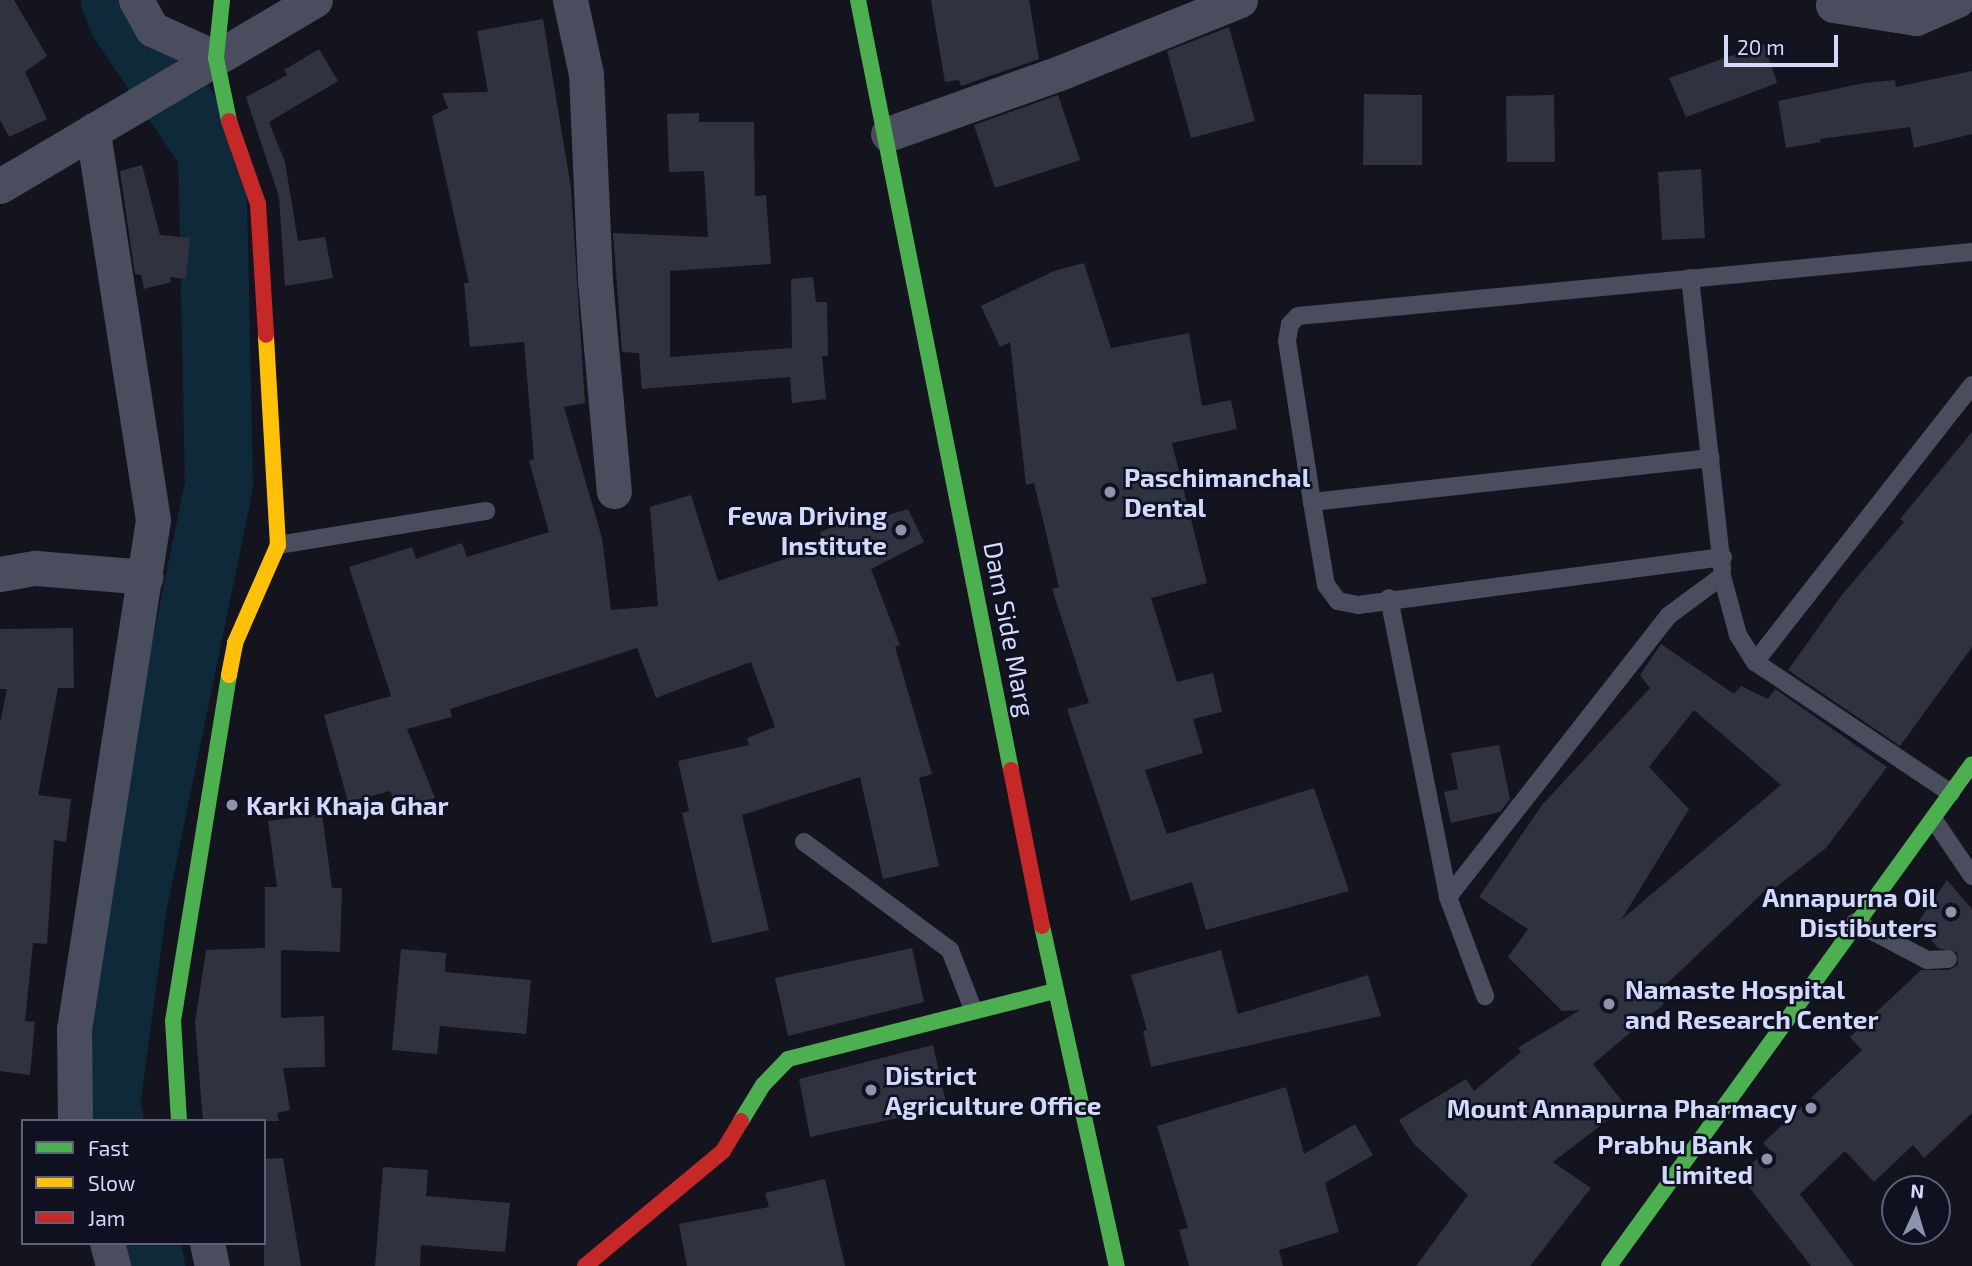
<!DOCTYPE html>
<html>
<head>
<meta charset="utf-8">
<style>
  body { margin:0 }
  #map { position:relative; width:1972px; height:1266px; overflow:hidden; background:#13141d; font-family:"Exo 2",sans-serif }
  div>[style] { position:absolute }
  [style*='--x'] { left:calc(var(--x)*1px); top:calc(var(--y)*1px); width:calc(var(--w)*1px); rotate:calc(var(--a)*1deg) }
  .river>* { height:68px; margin:-34px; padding:0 34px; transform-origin:34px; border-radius:34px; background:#0e2a3a }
  .building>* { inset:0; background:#31323f }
  .lane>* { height:18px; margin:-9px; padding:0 9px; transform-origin:9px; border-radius:9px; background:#494d5d }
  .street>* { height:35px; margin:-17.5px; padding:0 17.5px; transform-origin:17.5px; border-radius:17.5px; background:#494d5d }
  .fast>* { height:16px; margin:-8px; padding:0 8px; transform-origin:8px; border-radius:8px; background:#4caf50 }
  .slow>* { height:16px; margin:-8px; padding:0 8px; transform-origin:8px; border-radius:8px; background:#ffc107 }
  .jam>* { height:16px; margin:-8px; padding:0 8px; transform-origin:8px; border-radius:8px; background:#c62828 }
  .dots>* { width:19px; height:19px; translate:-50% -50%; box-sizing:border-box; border:4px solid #0f1121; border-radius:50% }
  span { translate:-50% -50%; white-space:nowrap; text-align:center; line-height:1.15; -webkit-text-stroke:5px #0f1121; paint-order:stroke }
  .poi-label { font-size:26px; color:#d2d9fc; font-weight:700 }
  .left { translate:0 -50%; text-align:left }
  .right { translate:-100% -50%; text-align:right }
  .street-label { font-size:26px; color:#d2d9fc }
  .legend { position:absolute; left:21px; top:1119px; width:245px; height:126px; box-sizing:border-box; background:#0f1121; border:2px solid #5d6179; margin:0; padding:9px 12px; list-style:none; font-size:21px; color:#d2d9fc }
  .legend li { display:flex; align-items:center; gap:14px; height:35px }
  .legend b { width:35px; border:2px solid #5d6179 }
  .north { position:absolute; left:1881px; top:1175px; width:70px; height:70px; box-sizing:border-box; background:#0f1121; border:2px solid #5d6179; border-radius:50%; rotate:4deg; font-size:19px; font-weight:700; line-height:28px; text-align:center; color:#d2d9fc }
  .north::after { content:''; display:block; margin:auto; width:24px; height:32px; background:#8f94ae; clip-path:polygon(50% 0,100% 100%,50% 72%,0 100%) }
  .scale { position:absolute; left:1724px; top:35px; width:114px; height:32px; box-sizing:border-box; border:4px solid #d2d9fc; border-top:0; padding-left:9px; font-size:21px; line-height:24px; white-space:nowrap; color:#d2d9fc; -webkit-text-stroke:5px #0f1121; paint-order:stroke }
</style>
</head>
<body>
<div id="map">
  <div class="river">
    <i style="--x:110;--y:1121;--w:16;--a:-104"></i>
    <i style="--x:106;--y:1105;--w:198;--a:-82.4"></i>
    <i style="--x:132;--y:909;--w:434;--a:-78.4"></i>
    <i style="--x:219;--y:484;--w:332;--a:-91.2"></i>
    <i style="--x:212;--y:152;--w:159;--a:-124"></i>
    <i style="--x:123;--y:20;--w:22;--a:-112"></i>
    <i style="--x:145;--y:1243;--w:24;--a:75"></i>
  </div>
  <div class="building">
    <i style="clip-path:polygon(0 0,14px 0,47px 56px,25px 72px,47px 119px,9px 137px,0 120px)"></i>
    <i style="clip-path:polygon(931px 0,1029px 0,1039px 59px,961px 86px,959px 80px,945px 82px)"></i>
    <i style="clip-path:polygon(543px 19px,571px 188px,585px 403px,564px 407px,602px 538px,611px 610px,658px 606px,650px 507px,691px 495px,718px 581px,824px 546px,820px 532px,870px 513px,873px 520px,908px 509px,924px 542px,871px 569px,900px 645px,895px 647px,932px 774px,919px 778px,939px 866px,883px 879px,860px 777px,742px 815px,769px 930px,712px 943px,682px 813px,689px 811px,678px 761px,749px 745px,747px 738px,775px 727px,751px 662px,656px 698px,637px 648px,450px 709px,452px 717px,407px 729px,435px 798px,399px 813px,390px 791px,348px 802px,324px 715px,391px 696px,349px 567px,412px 547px,416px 559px,462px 543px,467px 557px,549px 532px,529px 461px,534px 459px,524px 342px,470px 347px,464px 283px,469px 283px,432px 116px,448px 108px,442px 93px,488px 92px,477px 31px)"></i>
    <i style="clip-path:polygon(1229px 27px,1255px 121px,1191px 138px,1167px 51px)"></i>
    <i style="clip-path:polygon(1764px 44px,1777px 83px,1686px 117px,1669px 78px)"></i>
    <i style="clip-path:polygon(319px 49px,338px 81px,269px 122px,285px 162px,298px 241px,325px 237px,333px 278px,285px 286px,279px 197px,246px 97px,287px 75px,284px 70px)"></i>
    <i style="clip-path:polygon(1972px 71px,1972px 134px,1914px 148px,1910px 127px,1820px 139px,1821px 142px,1786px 148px,1778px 101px,1864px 83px,1895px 80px,1896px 87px)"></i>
    <i style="clip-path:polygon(1364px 94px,1422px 95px,1422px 165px,1363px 165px)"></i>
    <i style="clip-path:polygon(1058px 95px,1080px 160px,995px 188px,974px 125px)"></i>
    <i style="clip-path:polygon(1554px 95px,1555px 162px,1507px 162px,1506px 96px)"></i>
    <i style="clip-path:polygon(699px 113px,699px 122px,754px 122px,755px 196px,766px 195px,771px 264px,670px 271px,670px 357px,792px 348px,791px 279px,813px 277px,816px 302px,827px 302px,828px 356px,822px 356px,826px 399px,792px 403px,790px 377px,642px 389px,639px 353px,622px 352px,613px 233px,708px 237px,704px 171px,669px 172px,667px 114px)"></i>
    <i style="clip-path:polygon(142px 165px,160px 235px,190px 238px,186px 279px,170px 277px,171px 282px,144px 289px,141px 275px,135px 274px,120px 171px)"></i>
    <i style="clip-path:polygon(1701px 169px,1705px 238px,1662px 240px,1658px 172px)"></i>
    <i style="clip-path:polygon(1084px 263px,1111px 348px,1189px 333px,1202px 406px,1231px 400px,1237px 429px,1172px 443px,1207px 583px,1151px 598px,1177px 682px,1213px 673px,1222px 712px,1193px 719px,1203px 753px,1145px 770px,1167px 834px,1314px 788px,1349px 891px,1206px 930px,1192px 882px,1131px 901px,1067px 709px,1089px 703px,1052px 589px,1059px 587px,1034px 483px,1026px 485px,1010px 342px,1000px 347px,981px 306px,1054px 271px)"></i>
    <i style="clip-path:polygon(1972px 432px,1972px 647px,1900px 746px,1788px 670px,1841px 596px,1904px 522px,1900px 519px)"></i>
    <i style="clip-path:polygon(73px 628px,74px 688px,58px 688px,38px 795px,71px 799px,66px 842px,54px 840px,47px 944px,33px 943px,25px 1021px,35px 1022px,30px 1075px,0 1071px,0 723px,7px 689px,0 689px,0 629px)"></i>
    <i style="clip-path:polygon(evenodd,1661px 644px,1734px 694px,1741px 686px,1768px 699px,1775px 689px,1887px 767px,1826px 848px,1774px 889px,1771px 885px,1656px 994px,1664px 1004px,1593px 1064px,1626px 1106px,1553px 1162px,1591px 1188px,1530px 1266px,1416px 1266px,1468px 1195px,1413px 1143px,1399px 1120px,1466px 1079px,1474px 1091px,1521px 1052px,1518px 1048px,1580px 1010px,1562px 1011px,1508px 957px,1528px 929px,1479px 897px,1542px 805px,1650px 688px,1640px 675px,1661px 644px,1694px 710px,1781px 785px,1621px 920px,1689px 809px,1649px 767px,1694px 710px)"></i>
    <i style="clip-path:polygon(1499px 745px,1510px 799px,1500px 812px,1451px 823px,1444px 792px,1458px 789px,1451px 753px)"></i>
    <i style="clip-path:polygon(322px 814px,332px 888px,342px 888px,340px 952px,281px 950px,281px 1018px,324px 1016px,325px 1067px,283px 1068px,290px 1110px,277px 1113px,279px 1121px,203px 1121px,195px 1022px,206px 950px,265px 948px,265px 887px,277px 887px,268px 821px)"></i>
    <i style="clip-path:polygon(1947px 880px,1972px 909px,1972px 1113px,1924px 1158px,1913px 1145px,1874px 1182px,1845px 1151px,1800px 1194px,1854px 1266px,1811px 1266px,1739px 1174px,1769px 1149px,1763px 1143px,1862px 1050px,1850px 1037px,1921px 970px,1949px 970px,1958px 965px,1957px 952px,1938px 948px,1917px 924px)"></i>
    <i style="clip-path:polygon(912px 948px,924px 1002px,788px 1036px,775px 978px)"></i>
    <i style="clip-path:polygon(401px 949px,446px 953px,445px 972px,531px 980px,526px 1034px,440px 1026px,437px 1054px,392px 1050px)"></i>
    <i style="clip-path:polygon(1221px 950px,1238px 1014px,1368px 975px,1381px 1016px,1151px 1067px,1143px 1031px,1147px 1030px,1131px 975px)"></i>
    <i style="clip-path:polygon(933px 1045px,947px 1107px,810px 1137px,799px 1079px)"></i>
    <i style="clip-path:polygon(1286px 1087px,1304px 1154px,1355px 1124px,1373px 1155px,1325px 1183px,1339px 1232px,1279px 1250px,1283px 1266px,1189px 1266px,1179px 1230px,1188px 1228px,1157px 1126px)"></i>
    <i style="clip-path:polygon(283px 1158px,301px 1266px,264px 1266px,264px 1159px)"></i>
    <i style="clip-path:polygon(383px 1167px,428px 1170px,426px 1196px,510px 1203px,505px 1252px,421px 1245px,420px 1266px,375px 1266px)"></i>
    <i style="clip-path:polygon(825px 1179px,845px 1266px,687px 1266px,679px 1224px,769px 1207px,765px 1193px)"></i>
  </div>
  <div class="lane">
    <i style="--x:1690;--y:278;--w:293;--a:83.7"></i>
    <i style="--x:1312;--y:502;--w:401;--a:-6.3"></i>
    <i style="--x:278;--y:545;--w:211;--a:-9.3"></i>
    <i style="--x:1723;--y:557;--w:368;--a:172.5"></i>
    <i style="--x:1358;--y:605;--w:20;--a:-169"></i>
    <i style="--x:1338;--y:601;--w:20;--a:-127"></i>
    <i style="--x:1326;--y:585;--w:84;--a:-99.6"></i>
    <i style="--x:1312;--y:502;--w:163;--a:-98.8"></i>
    <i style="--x:1287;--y:341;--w:17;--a:-80"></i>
    <i style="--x:1290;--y:324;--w:11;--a:-45"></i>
    <i style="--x:1298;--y:316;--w:677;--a:-5.42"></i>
    <i style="--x:1389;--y:598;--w:305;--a:78.8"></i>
    <i style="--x:1448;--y:897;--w:357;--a:-51.9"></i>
    <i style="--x:1668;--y:616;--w:67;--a:-36.5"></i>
    <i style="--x:1722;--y:576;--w:61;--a:74.8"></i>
    <i style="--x:1738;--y:635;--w:32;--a:58"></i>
    <i style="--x:1755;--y:662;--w:236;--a:33.8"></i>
    <i style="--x:1755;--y:662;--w:352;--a:-51.9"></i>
    <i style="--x:1934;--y:820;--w:68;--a:55.8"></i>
    <i style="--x:804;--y:842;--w:182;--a:36.5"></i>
    <i style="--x:950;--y:950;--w:63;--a:68.7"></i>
    <i style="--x:1448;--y:897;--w:106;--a:69.5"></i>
    <i style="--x:1855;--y:922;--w:81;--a:27.8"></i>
    <i style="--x:1927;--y:960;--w:21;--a:-3"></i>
  </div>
  <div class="street">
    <i style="--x:136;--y:0;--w:33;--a:61"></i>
    <i style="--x:152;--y:29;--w:70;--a:24.4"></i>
    <i style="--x:570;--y:0;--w:76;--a:77.8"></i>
    <i style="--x:586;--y:74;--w:206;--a:87.5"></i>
    <i style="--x:595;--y:280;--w:212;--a:84.9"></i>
    <i style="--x:1833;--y:5;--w:84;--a:8.9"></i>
    <i style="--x:1916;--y:18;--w:45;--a:-23.7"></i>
    <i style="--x:888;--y:134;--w:185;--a:-19.6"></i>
    <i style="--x:1062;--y:72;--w:192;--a:-22"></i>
    <i style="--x:0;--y:186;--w:366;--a:-30.6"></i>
    <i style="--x:0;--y:574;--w:36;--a:-10"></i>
    <i style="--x:35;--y:568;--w:111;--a:4.6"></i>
    <i style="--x:75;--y:1121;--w:92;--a:-90.6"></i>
    <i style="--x:74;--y:1029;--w:515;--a:-81.18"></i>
    <i style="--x:153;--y:520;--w:394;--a:-98.8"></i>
    <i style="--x:107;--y:1243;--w:24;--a:75"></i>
    <i style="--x:207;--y:1243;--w:24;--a:78"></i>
  </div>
  <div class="fast">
    <i style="--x:222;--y:0;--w:58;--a:95.9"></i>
    <i style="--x:216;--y:58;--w:64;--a:78.3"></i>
    <i style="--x:858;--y:0;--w:785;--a:78.76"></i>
    <i style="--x:1042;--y:926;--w:348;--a:77.6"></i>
    <i style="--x:179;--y:1121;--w:100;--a:-93.4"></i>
    <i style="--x:173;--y:1021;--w:351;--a:-80.8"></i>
    <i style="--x:741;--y:1121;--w:42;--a:-58.6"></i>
    <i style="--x:763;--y:1085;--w:36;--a:-46"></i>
    <i style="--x:788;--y:1059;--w:276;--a:-14.3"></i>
    <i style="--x:1609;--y:1266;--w:619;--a:-54.13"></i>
  </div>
  <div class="slow">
    <i style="--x:229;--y:675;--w:33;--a:-79"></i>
    <i style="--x:235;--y:643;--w:107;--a:-66.3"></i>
    <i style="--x:278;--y:545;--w:210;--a:-93.3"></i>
  </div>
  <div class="jam">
    <i style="--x:229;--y:121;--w:88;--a:70.7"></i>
    <i style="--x:258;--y:204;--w:131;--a:86.5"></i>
    <i style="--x:1011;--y:770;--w:159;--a:78.8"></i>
    <i style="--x:585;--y:1266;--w:180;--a:-39.8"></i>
    <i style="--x:723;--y:1151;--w:35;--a:-59"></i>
  </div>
  <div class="dots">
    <i style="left:1110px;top:492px;background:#8f94ae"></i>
    <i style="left:901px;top:530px;background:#8f94ae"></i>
    <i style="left:232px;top:805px;background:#8f94ae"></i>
    <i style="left:1951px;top:912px;background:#8f94ae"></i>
    <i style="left:1609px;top:1004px;background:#8f94ae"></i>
    <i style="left:871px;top:1090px;background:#8f94ae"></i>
    <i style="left:1811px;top:1108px;background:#8f94ae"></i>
    <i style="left:1767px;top:1159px;background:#8f94ae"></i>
  </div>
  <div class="poi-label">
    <span class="left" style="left:1124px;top:492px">Paschimanchal<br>Dental</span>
    <span class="right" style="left:887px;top:530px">Fewa Driving<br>Institute</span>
    <span class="left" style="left:246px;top:805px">Karki Khaja Ghar</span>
    <span class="right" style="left:1937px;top:912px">Annapurna Oil<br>Distibuters</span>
    <span class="left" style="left:1625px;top:1004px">Namaste Hospital<br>and Research Center</span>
    <span class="left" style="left:885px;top:1090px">District<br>Agriculture Office</span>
    <span class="right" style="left:1797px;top:1108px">Mount Annapurna Pharmacy</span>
    <span class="right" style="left:1753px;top:1159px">Prabhu Bank<br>Limited</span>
  </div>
  <div class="street-label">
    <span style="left:1010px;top:629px;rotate:79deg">Dam Side Marg</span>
  </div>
  <ul class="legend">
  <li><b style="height:9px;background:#4caf50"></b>Fast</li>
  <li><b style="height:9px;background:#ffc107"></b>Slow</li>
  <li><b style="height:9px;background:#c62828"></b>Jam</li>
  </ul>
  <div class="north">N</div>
  <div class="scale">20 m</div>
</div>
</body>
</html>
